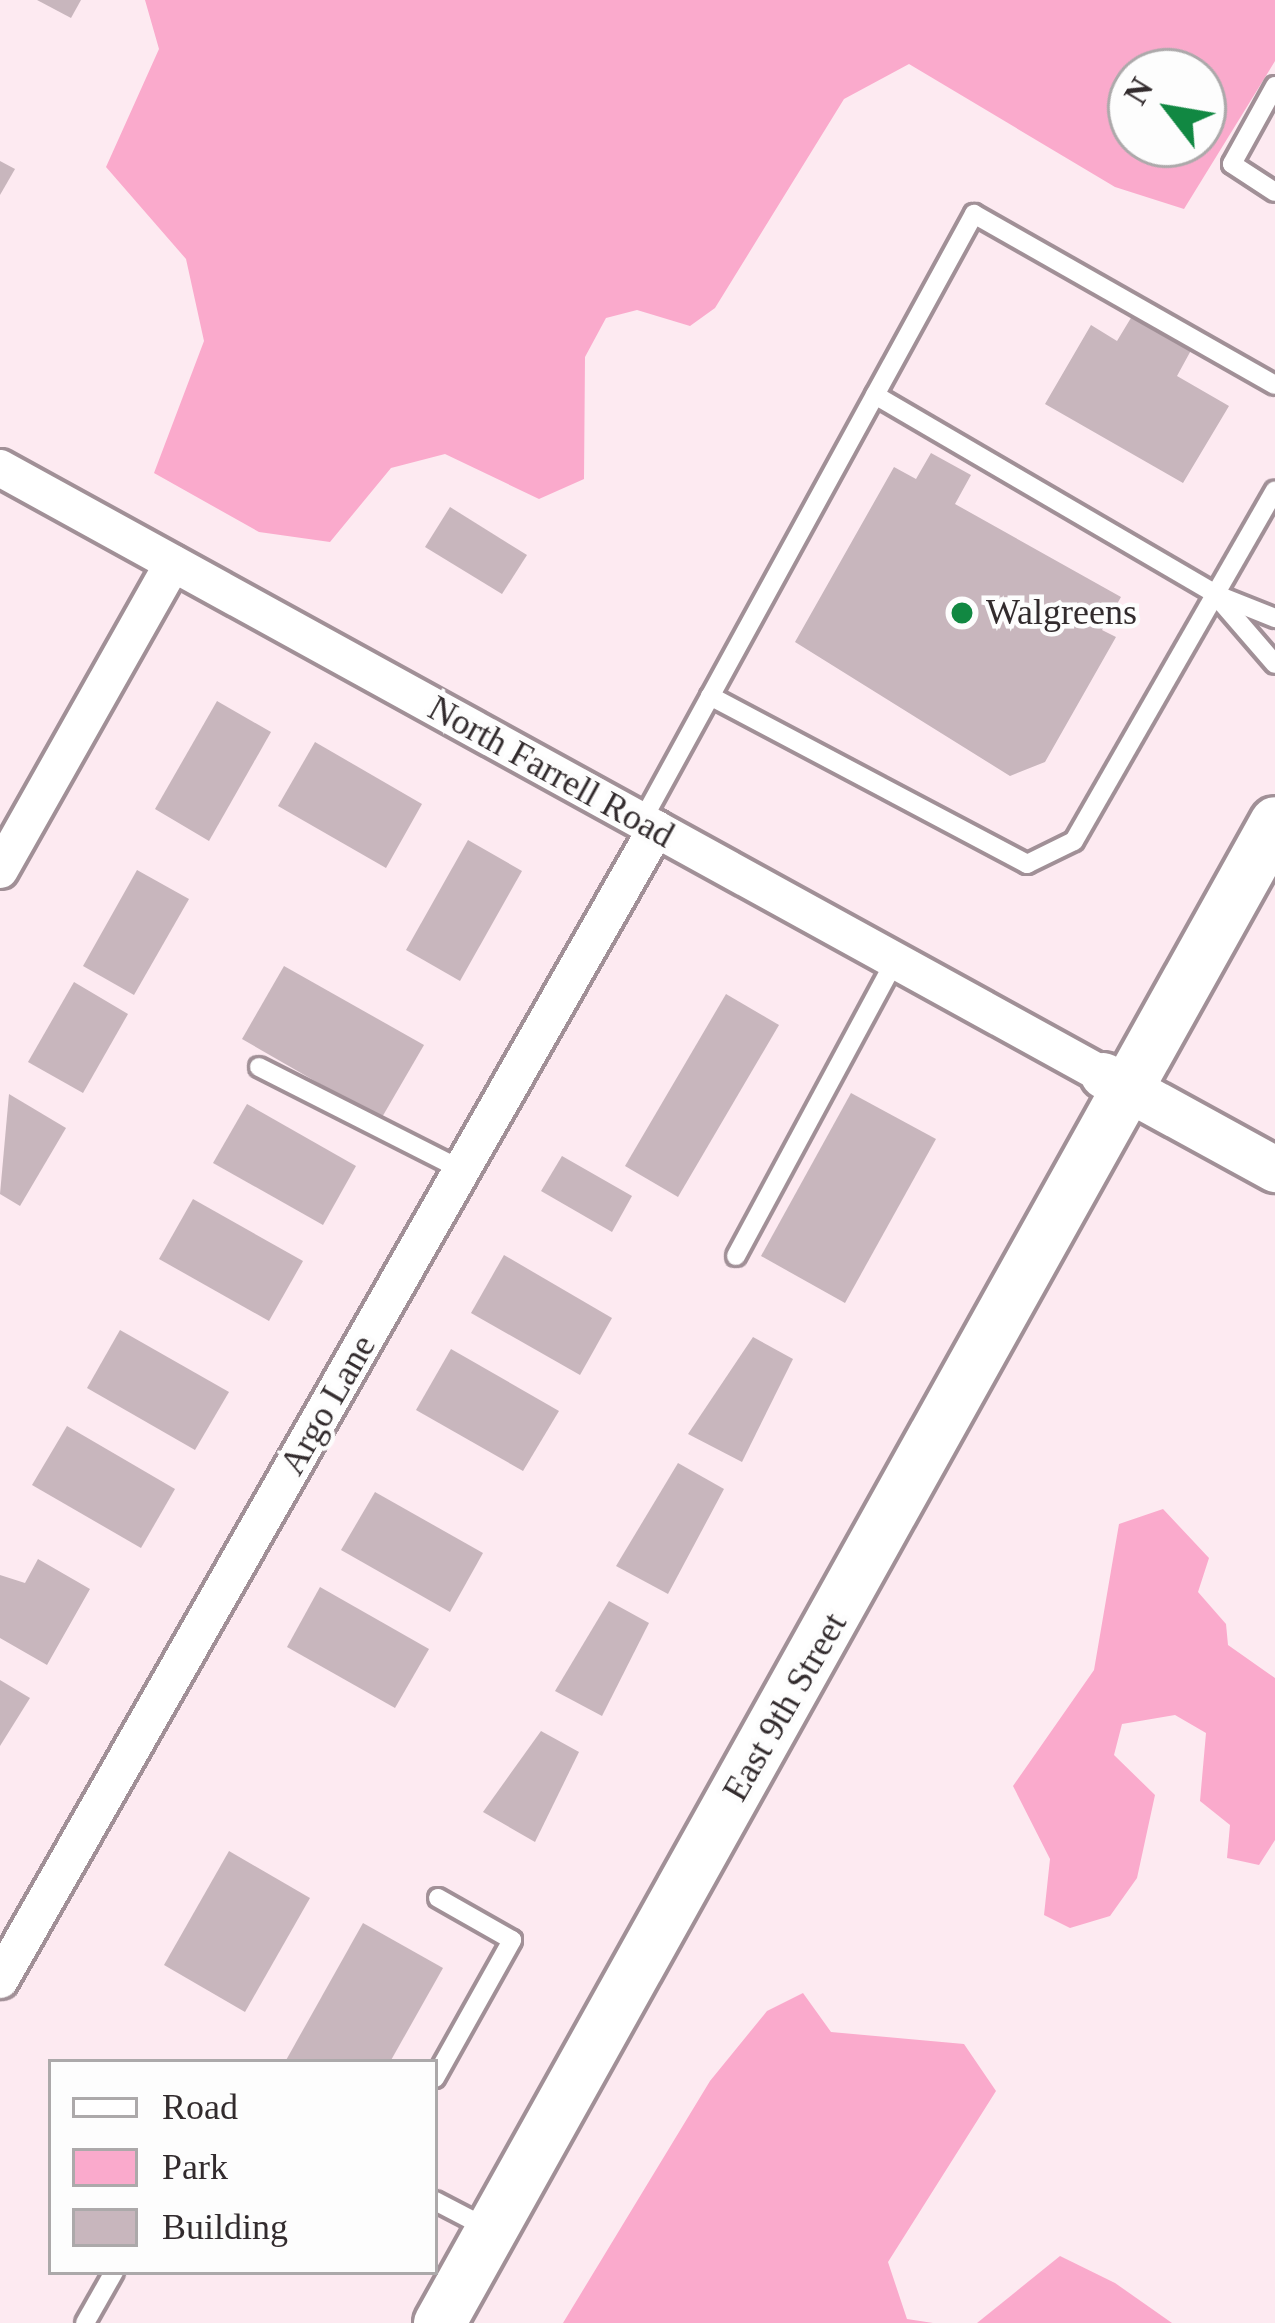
<!DOCTYPE html>
<html>
<head>
<meta charset="utf-8">
<style>
  body { margin:0 }
  #map { position:relative; width:1275px; height:2323px; overflow:hidden; background:#fdeaf1; font-family:"Times New Roman",serif }
  div>[style] { position:absolute }
  [style*='--x'] { left:calc(var(--x)*1px); top:calc(var(--y)*1px); width:calc(var(--w)*1px); rotate:calc(var(--a)*1deg) }
  .green>* { inset:0; background:#faaacc }
  .building>* { inset:0; background:#c8b6bd }
  .roads { filter:drop-shadow(3px 0 #a19097) drop-shadow(-3px 0 #a19097) drop-shadow(0 3px #a19097) drop-shadow(0 -3px #a19097) }
  .service>* { height:18px; margin:-9px; padding:0 9px; transform-origin:9px; border-radius:9px; background:#fff }
  .minor>* { height:36px; margin:-18px; padding:0 18px; transform-origin:18px; border-radius:18px; background:#fff }
  .tertiary>* { height:45px; margin:-22.5px; padding:0 22.5px; transform-origin:22.5px; border-radius:22.5px; background:#fff }
  .secondary>* { height:51px; margin:-25.5px; padding:0 25.5px; transform-origin:25.5px; border-radius:25.5px; background:#fff }
  .dots>* { width:33px; height:33px; translate:-50% -50%; box-sizing:border-box; border:6px solid #fdfdfd; border-radius:50% }
  span { translate:-50% -50%; white-space:nowrap; text-align:center; line-height:1.15; -webkit-text-stroke:9px #fdfdfd; paint-order:stroke }
  .poi-label { font-size:36px; color:#322b2d }
  .left { translate:0 -50%; text-align:left }
  .street-label { font-size:36px; color:#322b2d }
  .legend { position:absolute; left:48px; top:2059px; width:390px; height:216px; box-sizing:border-box; background:#fdfdfd; border:3px solid #aca9aa; margin:0; padding:15px 21px; list-style:none; font-size:36px; color:#322b2d }
  .legend li { display:flex; align-items:center; gap:24px; height:60px }
  .legend b { width:60px; border:3px solid #aca9aa }
  .north { position:absolute; left:1107px; top:48px; width:120px; height:120px; box-sizing:border-box; background:#fdfdfd; border:3px solid #aca9aa; border-radius:50%; rotate:301deg; font-size:33px; font-weight:700; line-height:48px; text-align:center; color:#322b2d }
  .north::after { content:''; display:block; margin:auto; width:42px; height:54px; background:#118842; clip-path:polygon(50% 0,100% 100%,50% 72%,0 100%) }
</style>
</head>
<body>
<div id="map">
  <div class="green">
    <i style="clip-path:polygon(evenodd,145px 0,1275px 0,1275px 61px,1184px 209px,1115px 187px,909px 64px,844px 99px,715px 308px,690px 326px,637px 310px,606px 318px,585px 357px,584px 479px,539px 499px,445px 454px,391px 468px,330px 542px,259px 532px,154px 473px,204px 341px,186px 259px,106px 167px,159px 49px,145px 0,1203px 72px,1203px 144px,1131px 144px,1131px 72px,1203px 72px)"></i>
    <i style="clip-path:polygon(1163px 1509px,1209px 1558px,1198px 1592px,1226px 1624px,1228px 1645px,1275px 1678px,1275px 1840px,1259px 1865px,1227px 1858px,1230px 1825px,1200px 1801px,1206px 1733px,1175px 1715px,1122px 1724px,1114px 1755px,1155px 1795px,1137px 1878px,1110px 1916px,1070px 1928px,1044px 1915px,1050px 1859px,1013px 1786px,1094px 1670px,1119px 1524px)"></i>
    <i style="clip-path:polygon(803px 1993px,831px 2032px,964px 2044px,996px 2091px,888px 2262px,907px 2319px,933px 2323px,563px 2323px,710px 2081px,767px 2011px)"></i>
    <i style="clip-path:polygon(1060px 2256px,1115px 2283px,1172px 2323px,977px 2323px)"></i>
  </div>
  <div class="building">
    <i style="clip-path:polygon(37px 0,81px 0,71px 18px)"></i>
    <i style="clip-path:polygon(0 161px,15px 169px,0 195px)"></i>
    <i style="clip-path:polygon(1143px 298px,1201px 332px,1177px 376px,1229px 406px,1183px 483px,1045px 404px,1091px 325px,1117px 341px)"></i>
    <i style="clip-path:polygon(931px 453px,971px 475px,955px 504px,1121px 597px,1102px 630px,1116px 637px,1045px 762px,1010px 776px,795px 642px,894px 467px,916px 479px)"></i>
    <i style="clip-path:polygon(450px 507px,527px 555px,502px 594px,425px 547px)"></i>
    <i style="clip-path:polygon(217px 701px,271px 732px,209px 841px,155px 809px)"></i>
    <i style="clip-path:polygon(315px 742px,422px 804px,386px 868px,278px 806px)"></i>
    <i style="clip-path:polygon(468px 840px,522px 871px,460px 981px,406px 950px)"></i>
    <i style="clip-path:polygon(137px 870px,189px 899px,134px 995px,83px 966px)"></i>
    <i style="clip-path:polygon(284px 966px,424px 1045px,381px 1119px,242px 1039px)"></i>
    <i style="clip-path:polygon(74px 982px,128px 1014px,83px 1093px,28px 1062px)"></i>
    <i style="clip-path:polygon(726px 994px,779px 1025px,678px 1197px,625px 1166px)"></i>
    <i style="clip-path:polygon(851px 1093px,936px 1139px,845px 1303px,761px 1256px)"></i>
    <i style="clip-path:polygon(9px 1094px,66px 1128px,20px 1206px,0 1194px)"></i>
    <i style="clip-path:polygon(247px 1104px,356px 1166px,323px 1225px,213px 1163px)"></i>
    <i style="clip-path:polygon(562px 1156px,632px 1196px,612px 1232px,541px 1191px)"></i>
    <i style="clip-path:polygon(193px 1199px,303px 1261px,269px 1321px,159px 1259px)"></i>
    <i style="clip-path:polygon(504px 1255px,612px 1318px,580px 1375px,471px 1313px)"></i>
    <i style="clip-path:polygon(120px 1330px,229px 1392px,195px 1450px,87px 1388px)"></i>
    <i style="clip-path:polygon(753px 1337px,793px 1359px,742px 1462px,688px 1434px)"></i>
    <i style="clip-path:polygon(451px 1349px,559px 1411px,523px 1471px,416px 1410px)"></i>
    <i style="clip-path:polygon(67px 1426px,175px 1489px,141px 1548px,32px 1485px)"></i>
    <i style="clip-path:polygon(678px 1463px,724px 1489px,668px 1594px,616px 1566px)"></i>
    <i style="clip-path:polygon(375px 1492px,483px 1553px,450px 1612px,341px 1550px)"></i>
    <i style="clip-path:polygon(38px 1559px,90px 1589px,47px 1665px,0 1638px,0 1575px,25px 1583px)"></i>
    <i style="clip-path:polygon(320px 1587px,429px 1649px,395px 1708px,287px 1647px)"></i>
    <i style="clip-path:polygon(609px 1601px,649px 1623px,602px 1716px,555px 1691px)"></i>
    <i style="clip-path:polygon(0 1680px,30px 1698px,0 1746px)"></i>
    <i style="clip-path:polygon(541px 1731px,579px 1752px,535px 1842px,483px 1812px)"></i>
    <i style="clip-path:polygon(229px 1851px,310px 1898px,245px 2012px,164px 1965px)"></i>
    <i style="clip-path:polygon(363px 1923px,443px 1968px,390px 2062px,285px 2062px)"></i>
  </div>
  <div class="roads">
    <div class="service">
      <i style="--x:1275;--y:86;--w:89;--a:118.9"></i>
      <i style="--x:1232;--y:164;--w:51;--a:33.1"></i>
      <i style="--x:875;--y:395;--w:394;--a:30.3"></i>
      <i style="--x:1215;--y:594;--w:65;--a:21.8"></i>
      <i style="--x:1218;--y:598;--w:87;--a:49.2"></i>
      <i style="--x:710;--y:696;--w:359;--a:27.9"></i>
      <i style="--x:1027;--y:864;--w:52;--a:-26.1"></i>
      <i style="--x:1074;--y:841;--w:404;--a:-60.2"></i>
      <i style="--x:642;--y:821;--w:692;--a:-61.32"></i>
      <i style="--x:974;--y:214;--w:346;--a:29.6"></i>
      <i style="--x:259;--y:1067;--w:228;--a:26.9"></i>
      <i style="--x:736;--y:1256;--w:335;--a:-61.7"></i>
      <i style="--x:435;--y:2078;--w:158;--a:-60.8"></i>
      <i style="--x:512;--y:1940;--w:85;--a:-150.4"></i>
      <i style="--x:435;--y:2201;--w:61;--a:27.4"></i>
      <i style="--x:85;--y:2323;--w:59;--a:-60.4"></i>
    </div>
    <div class="minor">
      <i style="--x:0;--y:468;--w:1259;--a:28.82"></i>
      <i style="--x:0;--y:870;--w:352;--a:-60.6"></i>
      <i style="--x:0;--y:1980;--w:1325;--a:-60.32"></i>
    </div>
    <div class="tertiary">
      <i style="--x:1103;--y:1075;--w:196;--a:28.7"></i>
    </div>
    <div class="secondary">
      <i style="--x:439;--y:2323;--w:1718;--a:-60.88"></i>
    </div>
  </div>
  <div class="dots">
    <i style="left:962px;top:613px;background:#118842"></i>
  </div>
  <div class="poi-label">
    <span class="left" style="left:986px;top:613px">Walgreens</span>
  </div>
  <div class="street-label">
    <span style="left:551px;top:772px;rotate:29deg">North Farrell Road</span>
    <span style="left:328px;top:1405px;rotate:-60deg">Argo Lane</span>
    <span style="left:785px;top:1707px;rotate:-60deg">East 9th Street</span>
  </div>
  <ul class="legend">
  <li><b style="height:15px;background:#fff"></b>Road</li>
  <li><b style="height:33px;background:#faaacc"></b>Park</li>
  <li><b style="height:33px;background:#c8b6bd"></b>Building</li>
  </ul>
  <div class="north">N</div>
</div>
</body>
</html>
